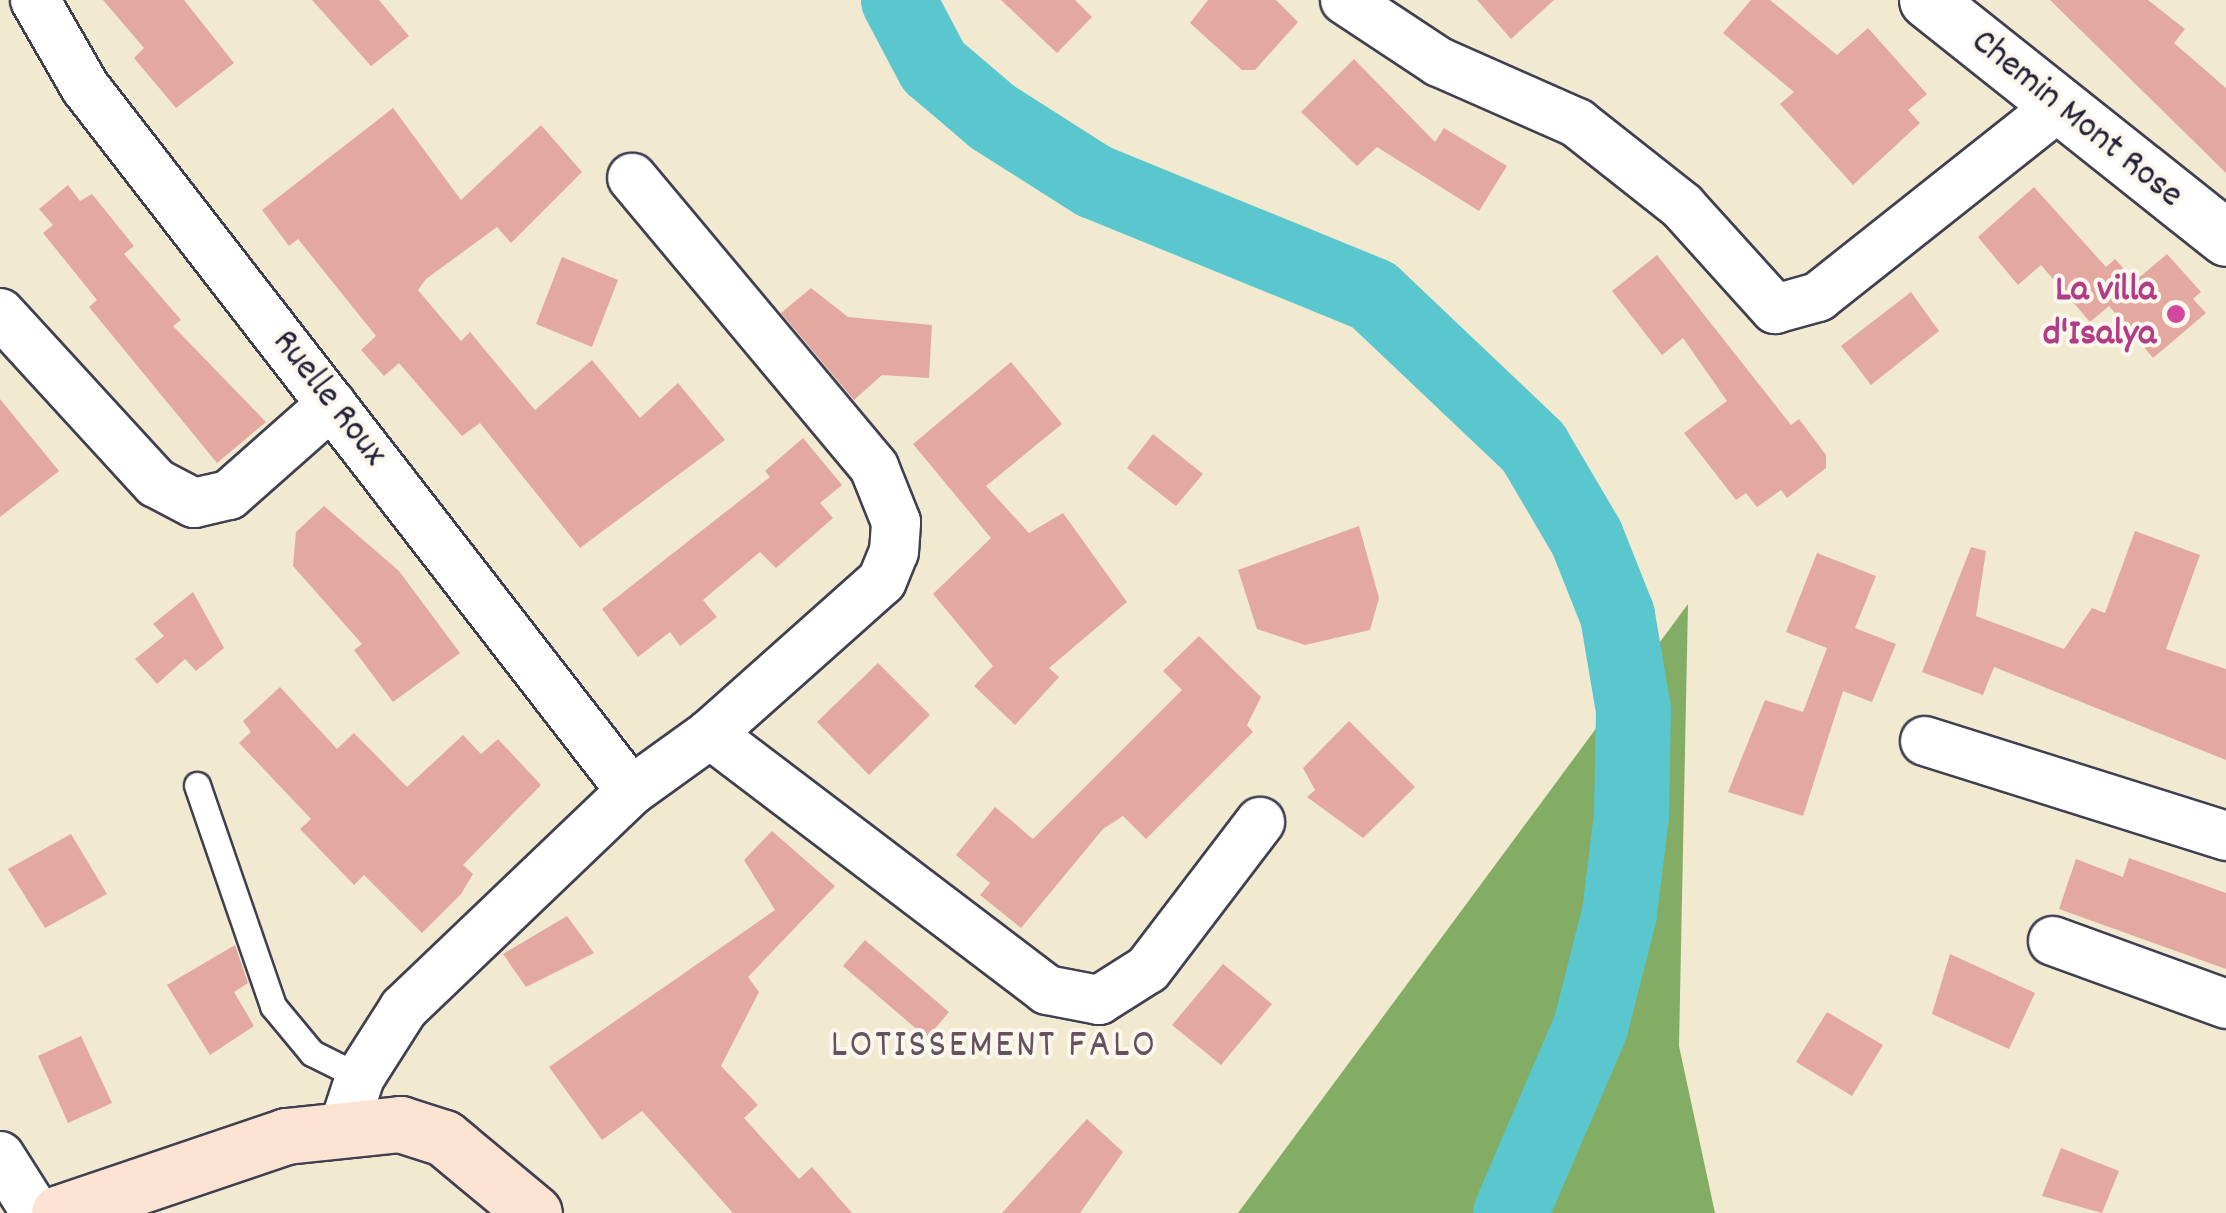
<!DOCTYPE html>
<html>
<head>
<meta charset="utf-8">
<style>
  body { margin:0 }
  #map { position:relative; width:2226px; height:1213px; overflow:hidden; background:#f1ead1; font-family:Dekko,sans-serif }
  div>[style] { position:absolute }
  [style*='--x'] { left:calc(var(--x)*1px); top:calc(var(--y)*1px); width:calc(var(--w)*1px); rotate:calc(var(--a)*1deg) }
  .forest>* { inset:0; background:#83ad65 }
  .river>* { height:75px; margin:-37.5px; padding:0 37.5px; transform-origin:37.5px; border-radius:37.5px; background:#5ac7cf }
  .building>* { inset:0; background:#e3a9a0 }
  .roads { filter:drop-shadow(2px 0 #414052) drop-shadow(-2px 0 #414052) drop-shadow(0 2px #414052) drop-shadow(0 -2px #414052) }
  .service>* { height:25px; margin:-12.5px; padding:0 12.5px; transform-origin:12.5px; border-radius:12.5px; background:#fff }
  .minor>* { height:48px; margin:-24px; padding:0 24px; transform-origin:24px; border-radius:24px; background:#fff }
  .tertiary>* { height:55px; margin:-27.5px; padding:0 27.5px; transform-origin:27.5px; border-radius:27.5px; background:#fff }
  .secondary>* { height:55px; margin:-27.5px; padding:0 27.5px; transform-origin:27.5px; border-radius:27.5px; background:#fde3d1 }
  .dots>* { width:28px; height:28px; translate:-50% -50%; box-sizing:border-box; border:5px solid #fbf7ec; border-radius:50% }
  span { translate:-50% -50%; white-space:nowrap; text-align:center; line-height:1.15; -webkit-text-stroke:8px #fbf7ec; paint-order:stroke }
  .street-label { font-size:38px; color:#22223b }
  .hotel-label { font-size:38px; color:#b23c85; font-weight:700 }
  .right { translate:-100% -50%; text-align:right }
  .neighbourhood-label { font-size:40px; color:#66515e; letter-spacing:2.5px }
</style>
</head>
<body>
<div id="map">
  <div class="forest">
    <i style="clip-path:polygon(1688px 604px,1679px 1046px,1715px 1213px,1238px 1213px)"></i>
  </div>
  <div class="river">
    <i style="--x:898;--y:0;--w:75;--a:62.1"></i>
    <i style="--x:933;--y:66;--w:79;--a:40.4"></i>
    <i style="--x:993;--y:117;--w:120;--a:32.4"></i>
    <i style="--x:1094;--y:181;--w:301;--a:22.2"></i>
    <i style="--x:1373;--y:295;--w:221;--a:43.5"></i>
    <i style="--x:1533;--y:447;--w:104;--a:59.5"></i>
    <i style="--x:1586;--y:537;--w:84;--a:68.3"></i>
    <i style="--x:1617;--y:615;--w:96;--a:80.4"></i>
    <i style="--x:1633;--y:710;--w:105;--a:91.1"></i>
    <i style="--x:1631;--y:815;--w:99;--a:97"></i>
    <i style="--x:1619;--y:913;--w:118;--a:104.3"></i>
    <i style="--x:1590;--y:1027;--w:202;--a:113.3"></i>
  </div>
  <div class="building">
    <i style="clip-path:polygon(103px 0,184px 0,234px 63px,176px 108px,134px 58px,144px 48px)"></i>
    <i style="clip-path:polygon(312px 0,379px 0,409px 36px,371px 66px)"></i>
    <i style="clip-path:polygon(1001px 0,1075px 0,1092px 17px,1057px 53px)"></i>
    <i style="clip-path:polygon(1208px 0,1276px 0,1298px 22px,1255px 70px,1242px 70px,1190px 23px)"></i>
    <i style="clip-path:polygon(1477px 0,1554px 0,1511px 39px)"></i>
    <i style="clip-path:polygon(1751px 0,1770px 0,1837px 55px,1868px 28px,1927px 94px,1908px 110px,1920px 123px,1853px 185px,1780px 104px,1794px 92px,1723px 33px)"></i>
    <i style="clip-path:polygon(2050px 0,2148px 0,2185px 29px,2174px 43px,2226px 88px,2226px 173px)"></i>
    <i style="clip-path:polygon(1354px 59px,1435px 142px,1444px 128px,1507px 166px,1479px 211px,1377px 147px,1357px 166px,1301px 112px)"></i>
    <i style="clip-path:polygon(393px 108px,461px 200px,541px 125px,582px 172px,511px 243px,497px 227px,426px 279px,418px 290px,461px 341px,470px 332px,535px 410px,592px 360px,640px 418px,678px 383px,725px 440px,580px 548px,480px 423px,462px 436px,399px 363px,384px 376px,361px 350px,376px 336px,298px 239px,289px 246px,262px 210px)"></i>
    <i style="clip-path:polygon(68px 185px,80px 201px,92px 194px,134px 246px,124px 254px,181px 320px,173px 326px,266px 422px,217px 463px,89px 307px,97px 300px,43px 233px,53px 225px,39px 209px)"></i>
    <i style="clip-path:polygon(2034px 187px,2106px 267px,2115px 259px,2135px 281px,2167px 254px,2201px 292px,2193px 299px,2206px 313px,2153px 358px,2109px 306px,2090px 322px,2041px 265px,2018px 285px,1978px 237px)"></i>
    <i style="clip-path:polygon(1657px 255px,1791px 425px,1799px 419px,1826px 455px,1826px 468px,1787px 498px,1781px 490px,1757px 507px,1746px 493px,1736px 500px,1684px 433px,1727px 401px,1683px 338px,1662px 355px,1612px 291px)"></i>
    <i style="clip-path:polygon(562px 257px,618px 280px,592px 347px,536px 324px)"></i>
    <i style="clip-path:polygon(811px 288px,848px 317px,932px 325px,929px 378px,882px 375px,854px 400px,781px 313px)"></i>
    <i style="clip-path:polygon(1911px 292px,1939px 331px,1871px 385px,1841px 346px)"></i>
    <i style="clip-path:polygon(1011px 362px,1062px 424px,986px 486px,1029px 533px,1063px 513px,1127px 602px,1049px 668px,1059px 677px,1015px 725px,974px 686px,993px 666px,933px 594px,991px 538px,913px 444px)"></i>
    <i style="clip-path:polygon(0 399px,59px 471px,0 517px)"></i>
    <i style="clip-path:polygon(1153px 434px,1203px 474px,1176px 506px,1127px 468px)"></i>
    <i style="clip-path:polygon(803px 438px,842px 485px,820px 503px,833px 518px,776px 568px,760px 552px,703px 600px,717px 617px,680px 646px,670px 632px,638px 657px,602px 609px,770px 477px,765px 471px)"></i>
    <i style="clip-path:polygon(324px 506px,399px 571px,460px 653px,393px 702px,354px 650px,362px 644px,293px 566px,296px 532px)"></i>
    <i style="clip-path:polygon(1359px 526px,1379px 598px,1370px 630px,1305px 645px,1257px 629px,1238px 570px)"></i>
    <i style="clip-path:polygon(2135px 531px,2200px 555px,2166px 649px,2226px 669px,2226px 760px,1994px 667px,1983px 695px,1922px 672px,1971px 547px,1986px 551px,1976px 616px,2064px 649px,2092px 608px,2105px 613px)"></i>
    <i style="clip-path:polygon(1817px 553px,1876px 576px,1855px 628px,1896px 644px,1872px 702px,1843px 691px,1803px 816px,1728px 792px,1765px 700px,1803px 712px,1827px 648px,1786px 632px)"></i>
    <i style="clip-path:polygon(193px 592px,224px 648px,196px 671px,185px 659px,157px 684px,135px 659px,164px 636px,153px 624px)"></i>
    <i style="clip-path:polygon(1199px 636px,1261px 697px,1247px 725px,1253px 732px,1146px 839px,1123px 816px,1103px 829px,1021px 928px,980px 895px,990px 883px,956px 855px,995px 807px,1033px 839px,1182px 690px,1163px 671px)"></i>
    <i style="clip-path:polygon(878px 663px,930px 715px,869px 775px,817px 722px)"></i>
    <i style="clip-path:polygon(280px 687px,337px 749px,354px 733px,407px 787px,463px 735px,481px 754px,498px 739px,541px 785px,463px 865px,473px 874px,461px 894px,422px 933px,364px 875px,354px 885px,300px 829px,311px 819px,239px 743px,251px 732px,243px 721px)"></i>
    <i style="clip-path:polygon(1349px 721px,1415px 787px,1363px 838px,1307px 797px,1315px 790px,1303px 768px)"></i>
    <i style="clip-path:polygon(772px 831px,835px 886px,748px 977px,759px 992px,721px 1066px,758px 1105px,744px 1118px,799px 1179px,812px 1167px,852px 1213px,733px 1213px,642px 1111px,602px 1140px,549px 1067px,775px 910px,744px 860px)"></i>
    <i style="clip-path:polygon(71px 834px,107px 894px,45px 928px,8px 869px)"></i>
    <i style="clip-path:polygon(2129px 858px,2226px 893px,2226px 969px,2059px 909px,2076px 859px,2123px 877px)"></i>
    <i style="clip-path:polygon(567px 916px,594px 953px,526px 987px,503px 954px)"></i>
    <i style="clip-path:polygon(865px 940px,949px 1012px,927px 1038px,843px 966px)"></i>
    <i style="clip-path:polygon(235px 945px,248px 983px,234px 992px,254px 1026px,210px 1055px,167px 985px)"></i>
    <i style="clip-path:polygon(1950px 954px,2035px 993px,2009px 1049px,1932px 1014px)"></i>
    <i style="clip-path:polygon(1223px 964px,1272px 1004px,1221px 1065px,1172px 1025px)"></i>
    <i style="clip-path:polygon(1827px 1012px,1883px 1045px,1852px 1096px,1796px 1062px)"></i>
    <i style="clip-path:polygon(81px 1036px,112px 1103px,68px 1123px,38px 1056px)"></i>
    <i style="clip-path:polygon(1087px 1119px,1123px 1152px,1080px 1213px,1002px 1213px)"></i>
    <i style="clip-path:polygon(2061px 1148px,2119px 1171px,2102px 1213px,2042px 1196px)"></i>
  </div>
  <div class="roads">
    <div class="service">
      <i style="--x:197;--y:785;--w:234;--a:71"></i>
      <i style="--x:273;--y:1006;--w:61;--a:50.3"></i>
      <i style="--x:312;--y:1053;--w:54;--a:26.6"></i>
    </div>
    <div class="minor">
      <i style="--x:35;--y:0;--w:100;--a:60.1"></i>
      <i style="--x:85;--y:87;--w:891;--a:52.2"></i>
      <i style="--x:1345;--y:0;--w:113;--a:33.4"></i>
      <i style="--x:1439;--y:62;--w:151;--a:23.8"></i>
      <i style="--x:1577;--y:123;--w:134;--a:38.3"></i>
      <i style="--x:1682;--y:206;--w:139;--a:47.9"></i>
      <i style="--x:1775;--y:309;--w:45;--a:-15.6"></i>
      <i style="--x:1818;--y:297;--w:306;--a:-38.4"></i>
      <i style="--x:0;--y:313;--w:231;--a:47.5"></i>
      <i style="--x:156;--y:483;--w:43;--a:27.8"></i>
      <i style="--x:194;--y:503;--w:36;--a:-13"></i>
      <i style="--x:229;--y:495;--w:137;--a:-41.5"></i>
      <i style="--x:710;--y:734;--w:423;--a:37.2"></i>
      <i style="--x:1047;--y:990;--w:53;--a:10.9"></i>
      <i style="--x:1099;--y:1000;--w:58;--a:-32.3"></i>
      <i style="--x:1148;--y:969;--w:185;--a:-52.7"></i>
      <i style="--x:1925;--y:741;--w:316;--a:17.5"></i>
      <i style="--x:2053;--y:941;--w:184;--a:20"></i>
      <i style="--x:344;--y:1126;--w:52;--a:-71.9"></i>
      <i style="--x:360;--y:1077;--w:82;--a:-57.5"></i>
      <i style="--x:404;--y:1008;--w:314;--a:-43.7"></i>
      <i style="--x:631;--y:791;--w:97;--a:-35.8"></i>
      <i style="--x:710;--y:734;--w:230;--a:-41.7"></i>
      <i style="--x:882;--y:581;--w:31;--a:-68"></i>
      <i style="--x:894;--y:552;--w:30;--a:-86"></i>
      <i style="--x:896;--y:522;--w:59;--a:-111.8"></i>
      <i style="--x:874;--y:467;--w:377;--a:-129.9"></i>
      <i style="--x:0;--y:1156;--w:67;--a:57.7"></i>
    </div>
    <div class="tertiary">
      <i style="--x:1927;--y:0;--w:382;--a:38.5"></i>
    </div>
    <div class="secondary">
      <i style="--x:59;--y:1213;--w:240;--a:-18.7"></i>
      <i style="--x:286;--y:1136;--w:115;--a:-6"></i>
      <i style="--x:400;--y:1124;--w:46;--a:17.7"></i>
      <i style="--x:444;--y:1138;--w:117;--a:39.8"></i>
    </div>
  </div>
  <div class="dots">
    <i style="left:2176px;top:314px;background:#d1479c"></i>
  </div>
  <div class="street-label">
    <span style="left:2076px;top:120px;rotate:39deg">Chemin Mont Rose</span>
    <span style="left:328px;top:399px;rotate:52deg">Ruelle Roux</span>
  </div>
  <div class="hotel-label">
    <span class="right" style="left:2156px;top:314px">La villa<br>d'Isalya</span>
  </div>
  <div class="neighbourhood-label">
    <span style="left:994px;top:1048px">LOTISSEMENT FALO</span>
  </div>
</div>
</body>
</html>
